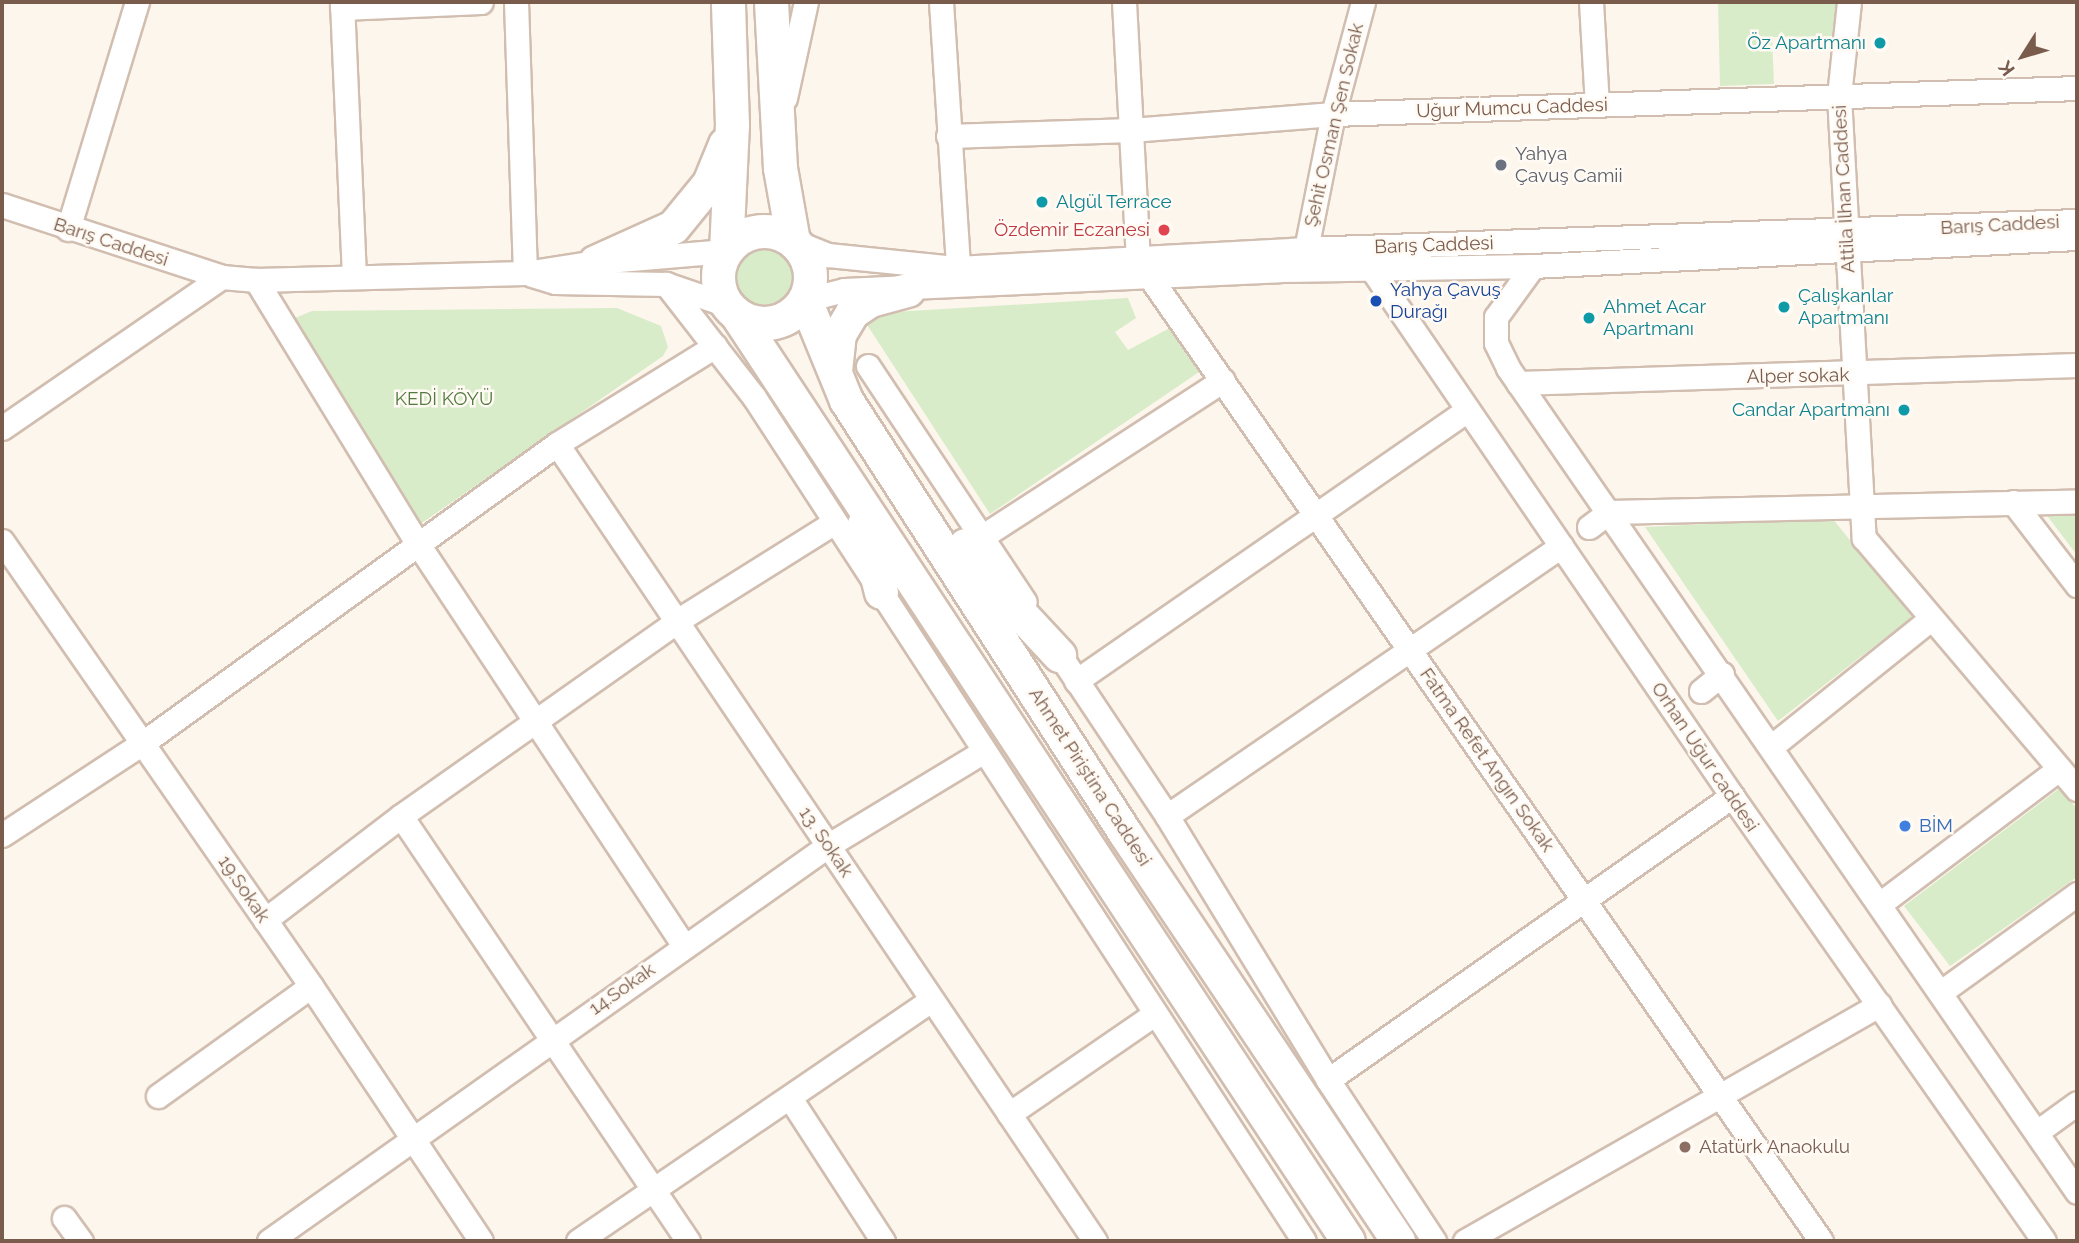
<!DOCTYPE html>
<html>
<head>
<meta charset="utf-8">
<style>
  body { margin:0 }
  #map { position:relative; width:2079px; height:1243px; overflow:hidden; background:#fdf6ec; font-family:Raleway,sans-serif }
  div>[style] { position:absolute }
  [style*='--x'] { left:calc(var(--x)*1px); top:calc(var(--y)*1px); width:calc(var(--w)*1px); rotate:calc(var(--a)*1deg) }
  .green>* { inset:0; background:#d8ecc9 }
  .round { border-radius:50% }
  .roads { filter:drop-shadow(2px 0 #d1beb0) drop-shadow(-2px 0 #d1beb0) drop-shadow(0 2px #d1beb0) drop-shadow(0 -2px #d1beb0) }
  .street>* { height:23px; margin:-11.5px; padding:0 11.5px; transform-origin:11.5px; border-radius:11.5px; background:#fff }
  .secondary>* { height:33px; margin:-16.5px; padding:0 16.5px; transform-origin:16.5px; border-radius:16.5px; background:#fff }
  .secondary>.ring { margin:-16.5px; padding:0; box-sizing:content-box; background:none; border:33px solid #fff; border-radius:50% }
  .dots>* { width:19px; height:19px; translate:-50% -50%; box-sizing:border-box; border:4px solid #fffaf3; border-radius:50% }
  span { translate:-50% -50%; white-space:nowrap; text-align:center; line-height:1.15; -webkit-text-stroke:5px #fffaf3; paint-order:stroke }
  .culture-label { font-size:19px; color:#0d838f }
  .right { translate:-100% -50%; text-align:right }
  .left { translate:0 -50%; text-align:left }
  .street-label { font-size:19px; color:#7a5c4d }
  .worship-label { font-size:19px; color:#5b616d }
  .health-label { font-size:19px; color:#be3a42 }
  .transit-label { font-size:19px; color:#164399 }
  .park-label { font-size:19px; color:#537a41 }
  .shop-label { font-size:19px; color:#366cbe }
  .education-label { font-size:19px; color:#785e54 }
  .frame { position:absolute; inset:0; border:4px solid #7a5c4d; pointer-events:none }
  .north { position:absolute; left:1988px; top:21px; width:70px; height:70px; -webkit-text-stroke:5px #fffaf3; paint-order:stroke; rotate:233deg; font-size:19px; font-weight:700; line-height:28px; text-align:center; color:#7a5c4d }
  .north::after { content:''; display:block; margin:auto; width:24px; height:32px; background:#7a5c4d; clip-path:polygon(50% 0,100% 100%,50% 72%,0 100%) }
</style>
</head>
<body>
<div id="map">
  <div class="green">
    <i style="clip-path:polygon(1718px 2px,1838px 2px,1836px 36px,1772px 37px,1774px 84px,1720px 86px)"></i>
    <i class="round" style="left:735px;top:247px;width:60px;height:60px"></i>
    <i style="clip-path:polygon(1128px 298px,1136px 318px,1115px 332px,1128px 350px,1170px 328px,1199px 372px,990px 514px,860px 314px)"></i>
    <i style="clip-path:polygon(617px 308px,661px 326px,668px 347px,663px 356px,416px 527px,294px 330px,295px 318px,312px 311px)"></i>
    <i style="clip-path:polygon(2045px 513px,2077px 514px,2077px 555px)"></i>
    <i style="clip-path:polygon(1832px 518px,1912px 617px,1778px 721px,1645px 527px)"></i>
    <i style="clip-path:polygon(2060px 788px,2077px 809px,2077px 877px,1950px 966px,1904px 906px)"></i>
  </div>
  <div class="roads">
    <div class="street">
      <i style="--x:342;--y:2;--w:273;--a:87.5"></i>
      <i style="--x:516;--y:2;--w:271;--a:88.1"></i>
      <i style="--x:941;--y:2;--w:280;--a:86.3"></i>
      <i style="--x:1124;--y:2;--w:258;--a:86.9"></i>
      <i style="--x:1138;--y:260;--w:1195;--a:55.15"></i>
      <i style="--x:1591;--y:2;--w:103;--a:86.7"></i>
      <i style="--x:1849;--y:2;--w:95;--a:96.1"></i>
      <i style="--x:1839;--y:96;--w:443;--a:86.8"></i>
      <i style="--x:1864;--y:538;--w:329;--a:49.7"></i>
      <i style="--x:342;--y:8;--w:139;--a:-2.5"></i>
      <i style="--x:785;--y:98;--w:98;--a:-77.7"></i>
      <i style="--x:948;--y:136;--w:183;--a:-1.9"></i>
      <i style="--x:1131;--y:130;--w:203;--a:-4.5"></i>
      <i style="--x:1333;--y:114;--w:744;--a:-2"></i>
      <i style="--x:2;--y:205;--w:231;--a:18.1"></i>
      <i style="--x:222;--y:277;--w:34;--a:5"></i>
      <i style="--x:256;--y:280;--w:269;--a:-1.5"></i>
      <i style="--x:525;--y:273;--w:71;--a:-8.9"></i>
      <i style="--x:595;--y:262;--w:131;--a:-4.8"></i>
      <i style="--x:68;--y:229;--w:237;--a:-73.1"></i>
      <i style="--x:793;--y:241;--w:38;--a:22"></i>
      <i style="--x:828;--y:255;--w:130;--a:5.8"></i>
      <i style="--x:957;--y:268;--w:350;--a:-3.1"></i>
      <i style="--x:1306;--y:249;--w:772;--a:-2.08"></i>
      <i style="--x:1306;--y:249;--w:138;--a:-78.7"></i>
      <i style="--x:1333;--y:114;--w:116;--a:-75"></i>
      <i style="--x:1533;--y:266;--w:63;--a:126"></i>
      <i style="--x:1496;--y:317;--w:26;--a:90"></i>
      <i style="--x:1496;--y:343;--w:28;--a:64"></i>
      <i style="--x:1508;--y:368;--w:1001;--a:55.37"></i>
      <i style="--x:1371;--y:268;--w:640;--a:55.64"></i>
      <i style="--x:1732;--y:796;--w:543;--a:54.96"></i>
      <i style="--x:532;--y:275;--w:24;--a:17"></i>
      <i style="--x:555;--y:282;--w:111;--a:1"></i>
      <i style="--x:666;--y:284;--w:65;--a:19"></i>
      <i style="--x:256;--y:280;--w:310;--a:58.5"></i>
      <i style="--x:418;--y:544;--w:482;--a:56.5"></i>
      <i style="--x:666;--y:284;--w:143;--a:52.1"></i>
      <i style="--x:754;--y:397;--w:1007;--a:56.91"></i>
      <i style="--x:805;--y:300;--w:40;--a:-14.4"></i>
      <i style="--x:844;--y:290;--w:436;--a:-2.6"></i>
      <i style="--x:1280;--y:270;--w:253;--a:-0.9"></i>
      <i style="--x:1533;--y:266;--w:545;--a:-2.95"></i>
      <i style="--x:868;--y:366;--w:283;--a:56.4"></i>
      <i style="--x:1518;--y:383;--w:559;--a:-1.84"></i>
      <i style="--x:2;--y:428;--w:267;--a:-34.5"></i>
      <i style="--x:557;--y:444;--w:962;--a:55.98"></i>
      <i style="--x:2013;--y:502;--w:105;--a:52.4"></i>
      <i style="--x:1589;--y:527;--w:25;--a:-37"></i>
      <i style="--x:1609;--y:512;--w:468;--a:-1.3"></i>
      <i style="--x:983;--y:536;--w:286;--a:-33"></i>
      <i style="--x:2;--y:541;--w:542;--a:55.22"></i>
      <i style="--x:311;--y:986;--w:306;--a:56.3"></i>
      <i style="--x:1051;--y:642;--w:209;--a:56.3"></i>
      <i style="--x:1167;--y:816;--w:309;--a:58.6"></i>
      <i style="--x:1328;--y:1080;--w:193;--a:56.6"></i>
      <i style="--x:1076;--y:681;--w:476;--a:-34.7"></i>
      <i style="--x:1701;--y:691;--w:27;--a:-39"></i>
      <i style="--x:1772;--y:746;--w:201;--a:-38.7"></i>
      <i style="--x:401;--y:816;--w:513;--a:55.97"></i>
      <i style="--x:1167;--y:816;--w:478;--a:-34.4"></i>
      <i style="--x:2;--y:835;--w:170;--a:-33.2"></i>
      <i style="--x:144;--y:742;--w:509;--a:-35.81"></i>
      <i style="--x:557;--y:444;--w:186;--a:-31.8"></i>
      <i style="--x:1881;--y:903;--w:223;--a:-37"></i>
      <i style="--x:265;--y:920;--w:171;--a:-37.4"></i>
      <i style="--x:401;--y:816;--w:338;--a:-35.2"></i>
      <i style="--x:677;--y:621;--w:186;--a:-32.1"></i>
      <i style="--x:1941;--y:992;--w:168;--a:-35.8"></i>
      <i style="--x:1328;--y:1080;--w:494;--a:-35.1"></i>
      <i style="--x:158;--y:1096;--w:188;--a:-35.7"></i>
      <i style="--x:790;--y:1098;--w:171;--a:57"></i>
      <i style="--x:1009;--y:1114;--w:175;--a:-34.5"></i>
      <i style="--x:2037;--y:1132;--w:49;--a:-35.9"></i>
      <i style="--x:64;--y:1218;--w:29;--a:54"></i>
      <i style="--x:269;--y:1241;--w:686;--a:-35.27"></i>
      <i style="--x:829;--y:845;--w:181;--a:-31.2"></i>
      <i style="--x:578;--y:1241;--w:427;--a:-34.3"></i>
      <i style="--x:1465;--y:1241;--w:477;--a:-29.7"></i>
    </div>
    <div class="secondary">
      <i style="--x:771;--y:2;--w:166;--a:86.9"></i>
      <i style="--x:780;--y:168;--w:74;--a:79.9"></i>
      <i class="ring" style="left:718px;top:231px;width:59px;height:59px"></i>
      <i style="--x:726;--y:251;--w:126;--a:-87.3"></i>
      <i style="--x:732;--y:125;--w:123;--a:-91.9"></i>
      <i style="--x:595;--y:262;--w:85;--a:-24.2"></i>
      <i style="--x:673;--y:227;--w:57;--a:-50.7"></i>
      <i style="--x:709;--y:183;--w:42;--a:-67.7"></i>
      <i style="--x:805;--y:300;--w:108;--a:67.7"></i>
      <i style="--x:846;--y:400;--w:515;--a:57.2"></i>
      <i style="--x:1125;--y:833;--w:491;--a:56.2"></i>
      <i style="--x:737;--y:315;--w:1109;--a:56.58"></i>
      <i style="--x:835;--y:371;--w:37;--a:-84"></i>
      <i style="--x:839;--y:334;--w:26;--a:-59"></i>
      <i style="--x:852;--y:312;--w:22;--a:-34"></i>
      <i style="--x:870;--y:300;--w:39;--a:-15"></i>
      <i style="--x:864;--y:524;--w:70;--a:76"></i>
      <i style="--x:965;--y:545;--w:45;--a:54.9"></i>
      <i style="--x:991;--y:582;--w:100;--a:47"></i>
    </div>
  </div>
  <div class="dots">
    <i style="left:1880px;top:43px;background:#0f9aa8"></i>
    <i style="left:1501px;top:165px;background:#6b7280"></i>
    <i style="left:1042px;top:202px;background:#0f9aa8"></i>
    <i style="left:1164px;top:230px;background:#e0444e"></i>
    <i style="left:1376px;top:301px;background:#1a4fb4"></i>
    <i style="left:1784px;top:307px;background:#0f9aa8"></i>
    <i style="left:1589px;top:318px;background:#0f9aa8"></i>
    <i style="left:1904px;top:410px;background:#0f9aa8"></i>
    <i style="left:1905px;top:826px;background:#3f7fe0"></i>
    <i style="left:1685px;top:1147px;background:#8d6e63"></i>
  </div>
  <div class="culture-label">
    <span class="right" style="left:1866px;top:43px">Öz Apartmanı</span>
    <span class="left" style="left:1056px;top:202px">Algül Terrace</span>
    <span class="left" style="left:1798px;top:307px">Çalışkanlar<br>Apartmanı</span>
    <span class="left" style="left:1603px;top:318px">Ahmet Acar<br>Apartmanı</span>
    <span class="right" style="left:1890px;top:410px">Candar Apartmanı</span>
  </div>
  <div class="street-label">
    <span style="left:1512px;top:108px;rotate:-2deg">Uğur Mumcu Caddesi</span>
    <span style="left:1334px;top:125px;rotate:-77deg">Şehit Osman Şen Sokak</span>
    <span style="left:1844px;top:189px;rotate:-93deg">Attila İlhan Caddesi</span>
    <span style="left:2000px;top:225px;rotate:-3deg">Barış Caddesi</span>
    <span style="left:111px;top:242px;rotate:18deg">Barış Caddesi</span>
    <span style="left:1434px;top:245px;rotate:-2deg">Barış Caddesi</span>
    <span style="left:1798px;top:376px;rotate:-1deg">Alper sokak</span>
    <span style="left:1705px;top:757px;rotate:56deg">Orhan Uğur caddesi</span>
    <span style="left:1487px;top:760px;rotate:55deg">Fatma Refet Angın Sokak</span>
    <span style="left:1090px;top:777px;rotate:57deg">Ahmet Piriştina Caddesi</span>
    <span style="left:826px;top:842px;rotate:56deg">13. Sokak</span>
    <span style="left:244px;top:889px;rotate:56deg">19.Sokak</span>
    <span style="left:622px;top:989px;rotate:-35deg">14.Sokak</span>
  </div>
  <div class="worship-label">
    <span class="left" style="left:1515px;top:165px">Yahya<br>Çavuş Camii</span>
  </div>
  <div class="health-label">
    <span class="right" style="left:1150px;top:230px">Özdemir Eczanesi</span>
  </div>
  <div class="transit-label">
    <span class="left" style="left:1390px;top:301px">Yahya Çavuş<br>Durağı</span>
  </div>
  <div class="park-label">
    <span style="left:444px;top:399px">KEDİ KÖYÜ</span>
  </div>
  <div class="shop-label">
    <span class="left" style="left:1919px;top:826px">BİM</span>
  </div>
  <div class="education-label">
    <span class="left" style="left:1699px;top:1147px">Atatürk Anaokulu</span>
  </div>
  <div class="frame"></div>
  <div class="north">K</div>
</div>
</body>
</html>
